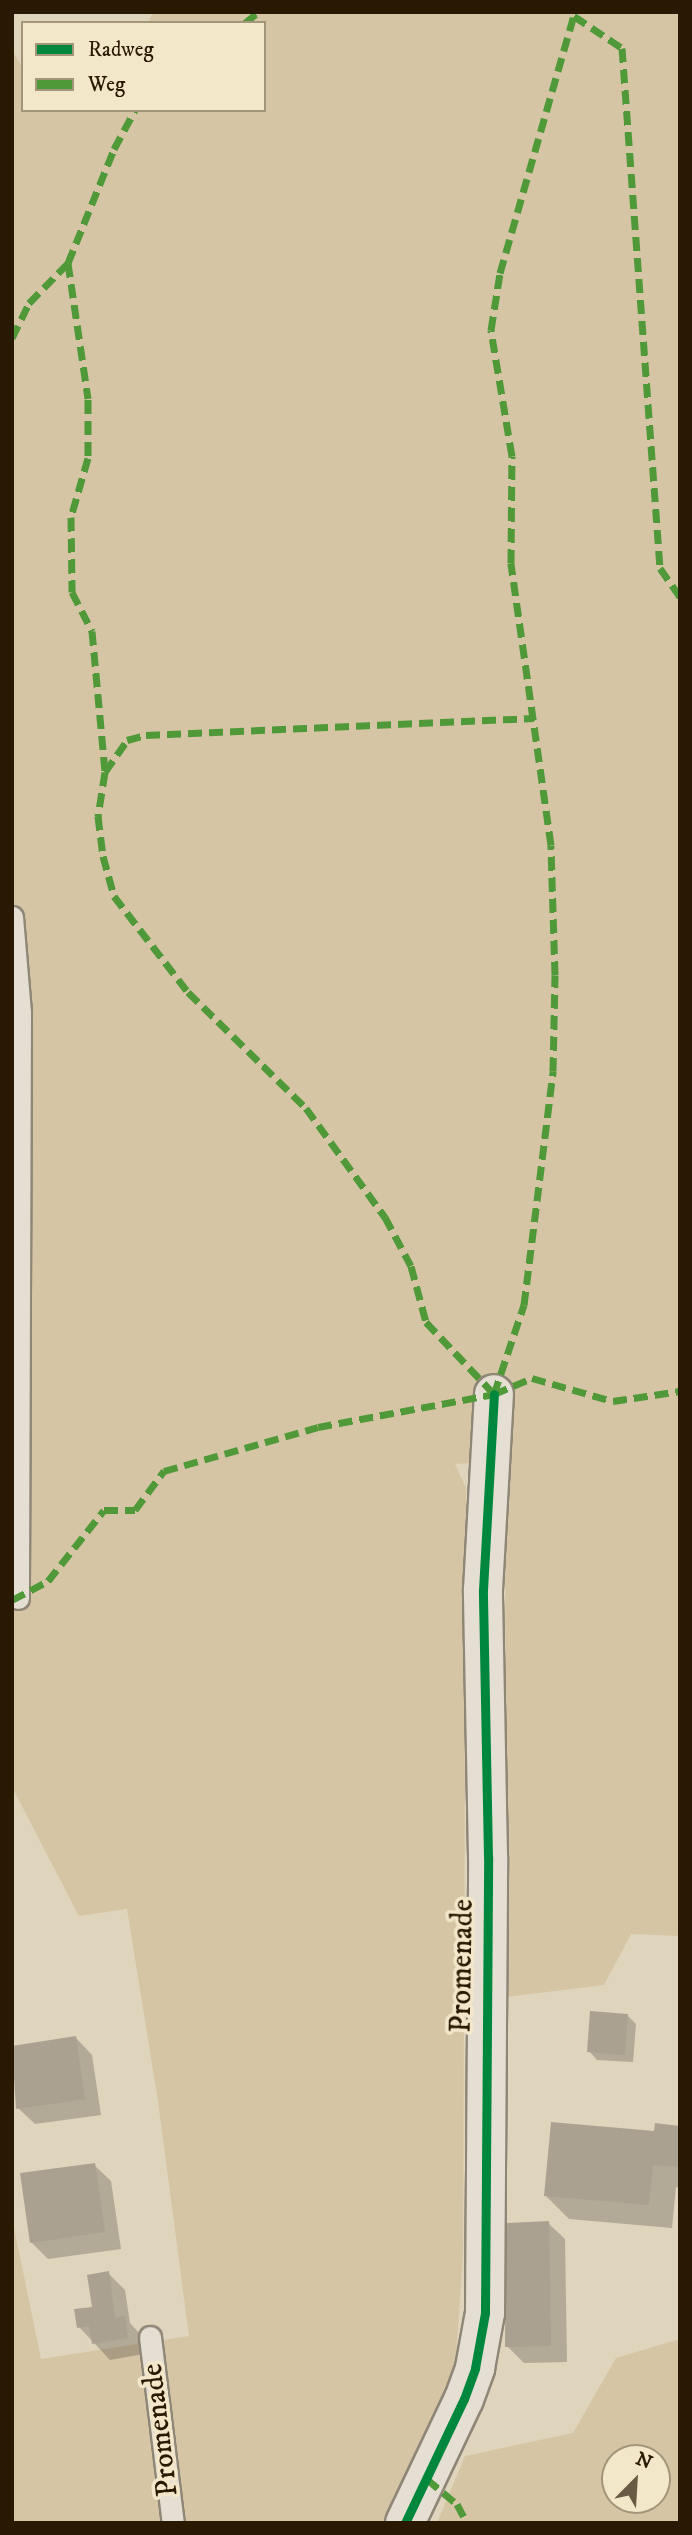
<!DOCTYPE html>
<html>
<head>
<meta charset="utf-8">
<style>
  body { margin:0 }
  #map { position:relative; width:692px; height:2535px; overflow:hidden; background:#dfd4bc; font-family:"IM FELL DW Pica",serif }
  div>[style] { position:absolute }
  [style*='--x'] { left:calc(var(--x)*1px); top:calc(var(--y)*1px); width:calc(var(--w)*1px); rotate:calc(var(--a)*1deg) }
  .green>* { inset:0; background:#d5c5a4 }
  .shadow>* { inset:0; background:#0003 }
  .building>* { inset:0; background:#aaa190 }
  .roads { filter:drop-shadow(2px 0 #8e8676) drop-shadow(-2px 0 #8e8676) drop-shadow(0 2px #8e8676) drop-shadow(0 -2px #8e8676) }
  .service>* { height:21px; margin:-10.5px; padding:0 10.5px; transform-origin:10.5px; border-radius:10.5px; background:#e5dfd3 }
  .minor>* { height:38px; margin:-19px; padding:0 19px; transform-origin:19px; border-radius:19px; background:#e5dfd3 }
  .quiet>* { height:7px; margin-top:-3.5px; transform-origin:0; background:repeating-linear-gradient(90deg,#4f9939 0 14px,transparent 0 21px) }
  .cycleway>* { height:9px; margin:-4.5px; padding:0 4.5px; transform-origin:4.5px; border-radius:4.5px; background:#00873e }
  span { translate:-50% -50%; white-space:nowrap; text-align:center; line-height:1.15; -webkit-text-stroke:7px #f3e7ca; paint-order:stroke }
  .street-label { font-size:30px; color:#2a1902 }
  .frame { position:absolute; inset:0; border:14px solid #2a1902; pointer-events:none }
  .legend { position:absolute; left:21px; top:21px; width:245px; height:91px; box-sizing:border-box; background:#f3e7ca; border:2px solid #a3957a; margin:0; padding:9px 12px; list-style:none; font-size:21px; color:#2a1902 }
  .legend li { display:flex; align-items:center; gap:14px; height:35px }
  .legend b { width:35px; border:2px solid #a3957a }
  .north { position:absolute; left:601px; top:2444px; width:70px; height:70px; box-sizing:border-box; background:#f3e7ca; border:2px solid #a3957a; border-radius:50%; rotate:24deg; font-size:19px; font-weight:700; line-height:28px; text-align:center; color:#2a1902 }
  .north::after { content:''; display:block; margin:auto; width:24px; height:32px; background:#695a43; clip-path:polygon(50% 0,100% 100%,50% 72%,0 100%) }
</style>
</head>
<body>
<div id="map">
  <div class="green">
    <i style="clip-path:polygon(153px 12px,680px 12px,680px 1936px,631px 1934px,604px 1985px,506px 1997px,505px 1461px,455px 1464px,466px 1488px,463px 2253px,455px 2374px,385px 2523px,12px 2523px,12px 2218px,41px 2359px,189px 2336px,158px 2101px,127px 1909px,79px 1916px,12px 1787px,12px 50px,23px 69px,23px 110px,264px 110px,264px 23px,148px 23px)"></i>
    <i style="clip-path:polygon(evenodd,680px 2339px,680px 2523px,437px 2523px,465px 2456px,573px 2433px,616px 2358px,680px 2339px,657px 2458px,657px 2500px,615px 2500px,615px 2458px,657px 2458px)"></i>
  </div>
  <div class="shadow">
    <i style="clip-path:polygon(628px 2016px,636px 2024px,633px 2062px,597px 2060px,589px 2051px)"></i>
    <i style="clip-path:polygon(76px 2038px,92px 2055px,101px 2115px,35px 2124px,18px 2108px,12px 2048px)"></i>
    <i style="clip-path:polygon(680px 2128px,680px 2188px,676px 2187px,672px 2228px,569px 2219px,546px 2196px,656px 2133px)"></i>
    <i style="clip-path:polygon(94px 2165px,111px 2181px,121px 2249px,48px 2259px,32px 2243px)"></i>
    <i style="clip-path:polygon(548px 2223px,565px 2239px,567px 2362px,524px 2363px,507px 2346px)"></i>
    <i style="clip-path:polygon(108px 2273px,125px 2290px,130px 2323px,141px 2335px,144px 2354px,110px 2360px,79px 2327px,94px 2308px)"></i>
  </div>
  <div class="building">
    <i style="clip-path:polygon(590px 2011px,628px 2014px,625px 2055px,587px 2052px)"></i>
    <i style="clip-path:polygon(76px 2036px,85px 2099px,16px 2109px,12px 2046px)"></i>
    <i style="clip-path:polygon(551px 2122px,654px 2131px,655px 2123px,680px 2126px,680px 2167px,653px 2165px,649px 2205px,544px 2196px)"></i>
    <i style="clip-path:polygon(95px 2163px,105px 2232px,30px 2243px,20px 2173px)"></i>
    <i style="clip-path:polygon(549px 2221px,551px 2346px,505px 2347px,506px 2223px)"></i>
    <i style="clip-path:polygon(109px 2271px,115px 2318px,125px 2316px,128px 2338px,92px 2344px,89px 2326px,77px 2328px,74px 2309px,92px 2307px,87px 2275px)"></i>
  </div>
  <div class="roads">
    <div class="service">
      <i style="--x:12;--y:917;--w:95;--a:85.2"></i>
      <i style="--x:20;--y:1012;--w:586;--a:90.2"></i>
      <i style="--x:150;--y:2337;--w:187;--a:83"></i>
    </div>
    <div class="minor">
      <i style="--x:405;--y:2523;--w:137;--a:-64.6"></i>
      <i style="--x:464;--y:2399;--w:33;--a:-70"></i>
      <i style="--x:475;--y:2368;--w:56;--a:-79.7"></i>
      <i style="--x:485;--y:2313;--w:456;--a:-89.6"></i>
      <i style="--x:488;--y:1857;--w:267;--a:-91.1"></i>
      <i style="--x:483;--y:1590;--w:196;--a:-86.8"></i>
    </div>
  </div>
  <div class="quiet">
    <i style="--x:574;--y:16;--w:58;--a:33.7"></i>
    <i style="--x:622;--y:48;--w:521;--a:85.82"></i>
    <i style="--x:660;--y:568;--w:35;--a:55"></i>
    <i style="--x:245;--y:23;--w:17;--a:-40"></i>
    <i style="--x:68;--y:263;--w:137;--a:81.6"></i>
    <i style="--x:88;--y:399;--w:59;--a:90"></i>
    <i style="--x:88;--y:458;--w:61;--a:106.1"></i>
    <i style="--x:71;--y:517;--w:75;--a:89.2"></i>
    <i style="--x:72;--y:592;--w:44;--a:62.9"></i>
    <i style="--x:92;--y:631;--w:142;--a:84.7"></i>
    <i style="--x:105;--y:772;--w:45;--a:99"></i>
    <i style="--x:98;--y:816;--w:40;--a:82.9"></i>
    <i style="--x:103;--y:856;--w:41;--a:74.6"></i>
    <i style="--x:114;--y:896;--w:121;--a:52.4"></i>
    <i style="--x:188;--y:992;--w:165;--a:44.5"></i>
    <i style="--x:306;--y:1108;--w:135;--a:54.1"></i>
    <i style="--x:385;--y:1217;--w:55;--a:62"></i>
    <i style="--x:411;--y:1266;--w:58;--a:75"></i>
    <i style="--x:426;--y:1322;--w:99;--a:46.6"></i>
    <i style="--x:12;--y:338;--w:39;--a:-64"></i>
    <i style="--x:29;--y:303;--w:56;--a:-45.7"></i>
    <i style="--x:68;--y:263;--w:123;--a:-68"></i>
    <i style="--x:114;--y:149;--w:44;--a:-61.7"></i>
    <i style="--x:105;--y:772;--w:39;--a:-55"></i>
    <i style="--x:127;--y:740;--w:20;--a:-15"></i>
    <i style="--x:146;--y:735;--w:388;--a:-2.5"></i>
    <i style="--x:494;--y:1394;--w:94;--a:-71.4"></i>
    <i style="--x:524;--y:1305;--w:236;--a:-82.9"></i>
    <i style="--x:553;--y:1071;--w:96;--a:-88.8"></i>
    <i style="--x:555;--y:975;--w:130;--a:-91.8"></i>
    <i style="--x:551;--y:845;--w:285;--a:-98.1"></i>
    <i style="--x:511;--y:563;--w:107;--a:-89.5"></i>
    <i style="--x:512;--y:456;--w:128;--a:-99.5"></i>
    <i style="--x:491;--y:330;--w:58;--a:-81"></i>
    <i style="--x:500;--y:273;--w:272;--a:-74"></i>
    <i style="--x:12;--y:1600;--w:41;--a:-27.8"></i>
    <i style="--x:48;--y:1581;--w:90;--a:-51.7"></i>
    <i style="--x:104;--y:1510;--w:31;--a:0"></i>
    <i style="--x:135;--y:1510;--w:49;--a:-53.4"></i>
    <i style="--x:164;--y:1471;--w:160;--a:-15.9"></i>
    <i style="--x:318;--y:1427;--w:179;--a:-10.6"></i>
    <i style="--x:494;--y:1394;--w:41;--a:-22.8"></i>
    <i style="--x:532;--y:1378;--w:84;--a:15.9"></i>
    <i style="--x:613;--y:1401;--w:68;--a:-8.5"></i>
    <i style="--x:427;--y:2479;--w:39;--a:40"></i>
    <i style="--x:457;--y:2504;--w:21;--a:62"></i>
  </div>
  <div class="cycleway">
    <i style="--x:405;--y:2523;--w:137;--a:-64.6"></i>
    <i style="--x:464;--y:2399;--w:33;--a:-70"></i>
    <i style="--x:475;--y:2368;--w:56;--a:-79.7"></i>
    <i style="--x:485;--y:2313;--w:456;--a:-89.6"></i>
    <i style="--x:488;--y:1857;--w:267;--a:-91.1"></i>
    <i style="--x:483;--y:1590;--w:196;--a:-86.8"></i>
  </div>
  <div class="street-label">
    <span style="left:463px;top:1966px;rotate:-89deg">Promenade</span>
    <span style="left:161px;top:2430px;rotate:-97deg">Promenade</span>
  </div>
  <div class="frame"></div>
  <ul class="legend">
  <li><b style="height:9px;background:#00873e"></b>Radweg</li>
  <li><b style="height:9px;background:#4f9939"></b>Weg</li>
  </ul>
  <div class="north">N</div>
</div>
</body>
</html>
